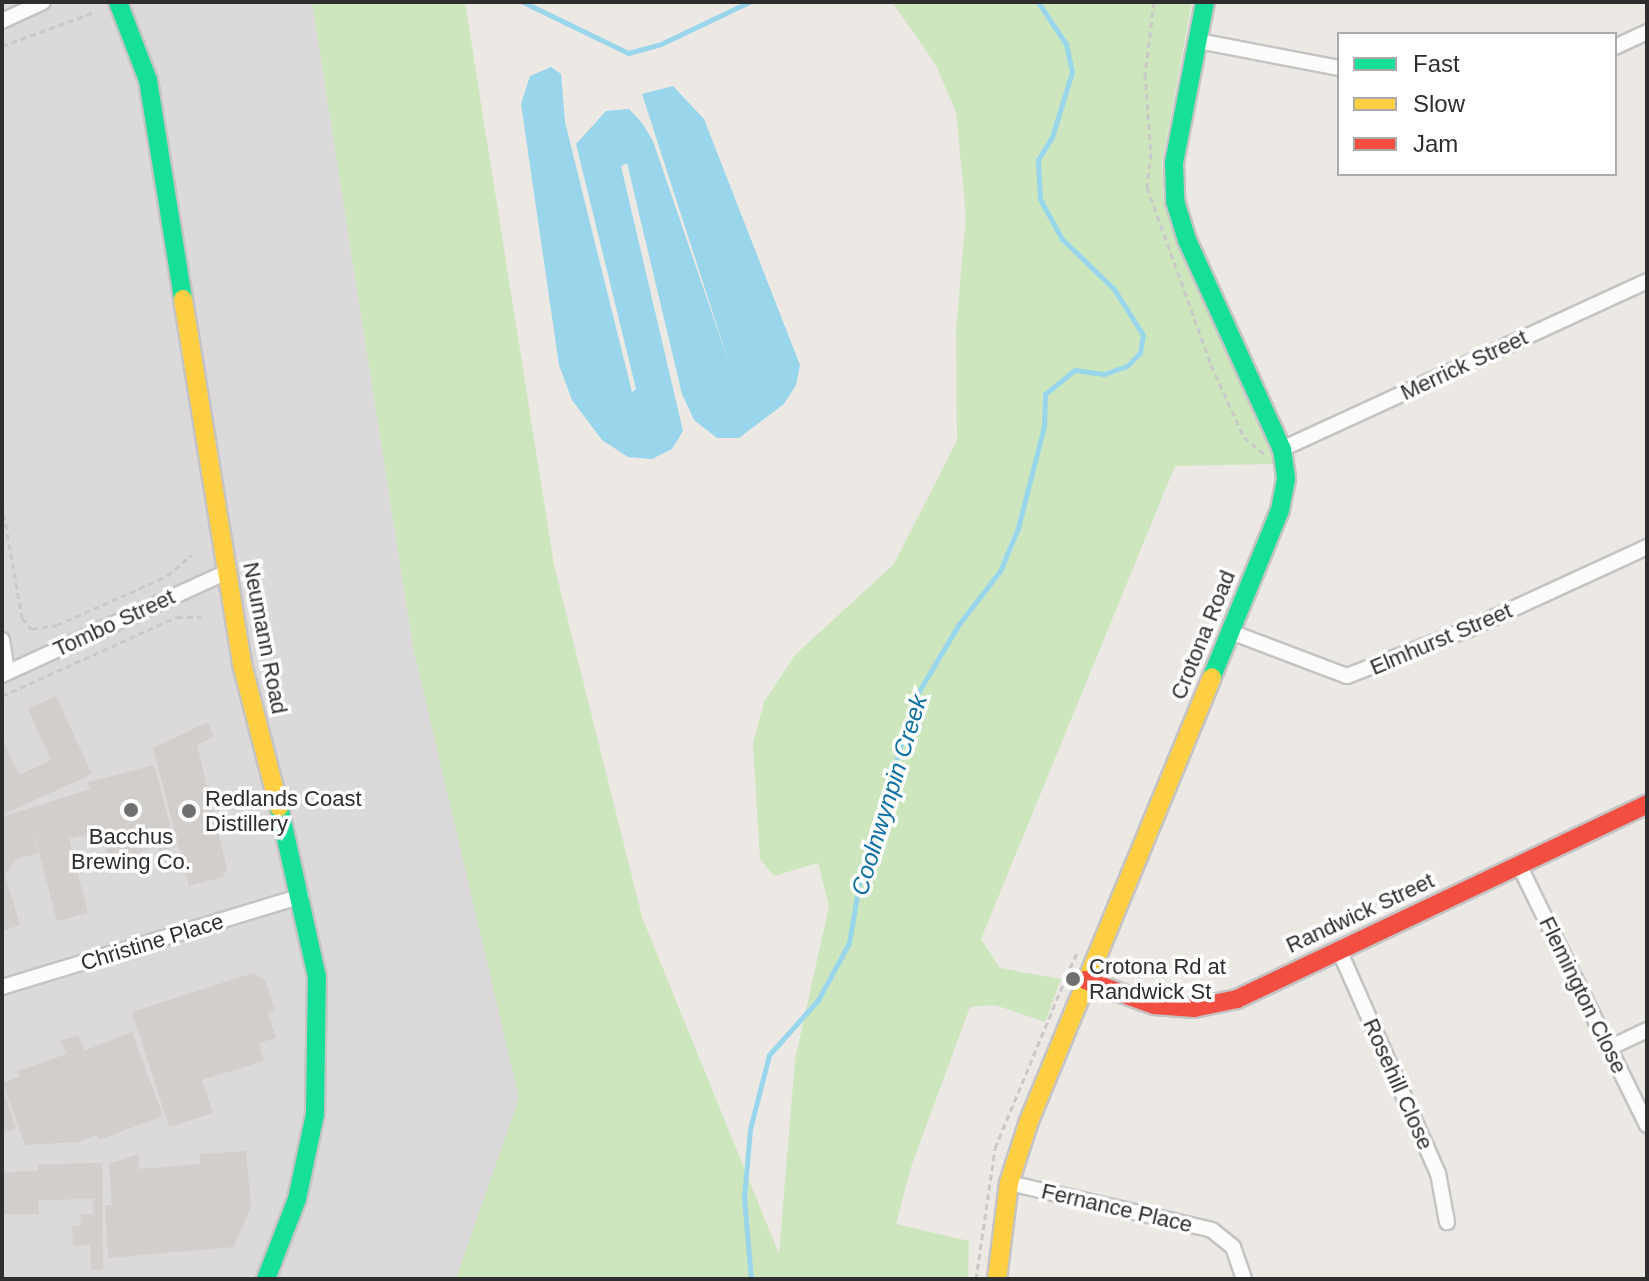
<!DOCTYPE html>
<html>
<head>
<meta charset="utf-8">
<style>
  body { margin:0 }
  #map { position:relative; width:1649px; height:1281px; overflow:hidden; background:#ece8e4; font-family:Helvetica,sans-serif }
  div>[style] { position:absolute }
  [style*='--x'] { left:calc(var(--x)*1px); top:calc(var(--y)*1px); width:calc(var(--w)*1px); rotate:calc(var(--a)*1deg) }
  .industrial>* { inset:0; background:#dcd9db }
  .green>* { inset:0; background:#cee6be }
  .water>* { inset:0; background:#99d6ec }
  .stream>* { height:5px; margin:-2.5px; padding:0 2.5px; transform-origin:2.5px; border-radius:2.5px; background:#99d6ec }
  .building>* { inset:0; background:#d1cecb }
  .path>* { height:3px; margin-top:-1.5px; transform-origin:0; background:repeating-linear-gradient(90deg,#c9c9c8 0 6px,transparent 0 10px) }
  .roads { filter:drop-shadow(2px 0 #c5c4c5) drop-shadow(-2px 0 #c5c4c5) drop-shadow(0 2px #c5c4c5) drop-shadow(0 -2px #c5c4c5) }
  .street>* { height:14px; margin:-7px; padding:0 7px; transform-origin:7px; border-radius:7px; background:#fcfcfb }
  .fast>* { height:18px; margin:-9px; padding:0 9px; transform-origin:9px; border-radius:9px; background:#16e098 }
  .slow>* { height:18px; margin:-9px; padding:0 9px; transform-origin:9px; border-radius:9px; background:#ffcf43 }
  .jam>* { height:18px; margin:-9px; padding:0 9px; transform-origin:9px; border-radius:9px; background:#f24e42 }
  .dots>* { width:22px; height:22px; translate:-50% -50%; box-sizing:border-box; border:4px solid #fff; border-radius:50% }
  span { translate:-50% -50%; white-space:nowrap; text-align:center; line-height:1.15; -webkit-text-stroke:7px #fff; paint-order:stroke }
  .street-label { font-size:22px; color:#2e2e2e }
  .poi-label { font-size:22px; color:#2e2e2e }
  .left { translate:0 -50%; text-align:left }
  .water-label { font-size:24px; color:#0d6fa3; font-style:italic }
  .frame { position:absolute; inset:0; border:4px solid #2e2e2e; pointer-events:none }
  .legend { position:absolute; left:1337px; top:32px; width:280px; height:144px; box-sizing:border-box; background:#fff; border:2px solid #ababab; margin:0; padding:10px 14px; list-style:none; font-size:24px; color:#2e2e2e }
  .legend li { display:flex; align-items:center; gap:16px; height:40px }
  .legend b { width:40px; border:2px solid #ababab }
</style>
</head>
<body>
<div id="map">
  <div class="industrial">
    <i style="clip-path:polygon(2px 2px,312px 2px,413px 647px,520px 1098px,456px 1279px,2px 1279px)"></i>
  </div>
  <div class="green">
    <i style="clip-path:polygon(312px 2px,465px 2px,554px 565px,642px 917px,779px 1254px,795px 1060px,829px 906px,818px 863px,774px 876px,760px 859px,753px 744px,764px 702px,795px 655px,894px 564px,957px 440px,956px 329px,966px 216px,956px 112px,936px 65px,892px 2px,1192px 2px,1162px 162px,1164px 204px,1177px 245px,1272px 451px,1273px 464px,1175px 466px,981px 939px,1000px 968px,1061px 979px,1045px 1022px,995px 1005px,970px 1007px,911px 1167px,896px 1224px,969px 1241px,968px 1279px,456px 1279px,519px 1098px,413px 647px)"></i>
  </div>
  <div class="water">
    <i style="clip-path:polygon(551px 67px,561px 74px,565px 122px,632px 392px,636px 389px,576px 144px,606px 111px,629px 109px,642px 123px,653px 141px,731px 369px,642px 94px,673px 86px,704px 119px,800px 365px,796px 385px,784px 404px,739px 438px,717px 438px,694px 420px,682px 394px,627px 163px,621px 166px,683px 431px,672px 449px,652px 459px,628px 457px,602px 440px,572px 400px,559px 365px,521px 104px,530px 76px)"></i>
  </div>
  <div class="stream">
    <i style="--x:523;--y:2;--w:117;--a:25.9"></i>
    <i style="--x:628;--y:53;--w:34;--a:-15"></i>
    <i style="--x:661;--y:44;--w:98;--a:-25.5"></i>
    <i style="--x:751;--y:1279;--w:81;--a:-94.9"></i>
    <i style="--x:744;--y:1198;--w:69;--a:-85"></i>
    <i style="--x:750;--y:1129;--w:76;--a:-75.6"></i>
    <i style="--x:769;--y:1055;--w:74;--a:-48.3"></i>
    <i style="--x:818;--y:1000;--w:65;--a:-61.5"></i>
    <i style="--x:849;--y:943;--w:66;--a:-80.4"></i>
    <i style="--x:860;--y:878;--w:190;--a:-72.9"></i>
    <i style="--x:916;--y:696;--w:84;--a:-59.2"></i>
    <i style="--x:959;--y:624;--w:67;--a:-52.3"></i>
    <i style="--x:1000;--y:571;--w:47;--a:-67.3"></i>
    <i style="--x:1018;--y:528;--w:105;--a:-75.7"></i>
    <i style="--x:1044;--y:426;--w:32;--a:-88"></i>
    <i style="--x:1045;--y:394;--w:38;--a:-39"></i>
    <i style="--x:1075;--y:370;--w:29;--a:8"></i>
    <i style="--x:1104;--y:374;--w:24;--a:-19"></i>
    <i style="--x:1127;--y:366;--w:18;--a:-45"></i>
    <i style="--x:1140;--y:353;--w:18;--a:-81"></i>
    <i style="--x:1143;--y:335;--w:54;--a:-122.2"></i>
    <i style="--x:1114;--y:289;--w:72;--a:-136.1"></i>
    <i style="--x:1062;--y:239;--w:46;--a:-118.8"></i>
    <i style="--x:1040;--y:199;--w:39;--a:-93"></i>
    <i style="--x:1038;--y:160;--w:27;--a:-59"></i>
    <i style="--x:1052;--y:137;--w:68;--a:-72.9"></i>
    <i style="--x:1072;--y:72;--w:29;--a:-102"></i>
    <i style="--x:1066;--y:44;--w:50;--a:-123.7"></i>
  </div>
  <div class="building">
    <i style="clip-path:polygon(56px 696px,92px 774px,2px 815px,2px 739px,19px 775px,51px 760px,28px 709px)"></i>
    <i style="clip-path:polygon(208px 722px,214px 736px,197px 745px,227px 868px,223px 877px,189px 886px,153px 748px)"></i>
    <i style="clip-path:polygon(154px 765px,176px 847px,159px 851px,157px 846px,109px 863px,101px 831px,69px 839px,88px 913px,57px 921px,29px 815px,38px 853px,16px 859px,5px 875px,20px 925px,2px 931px,2px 817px,90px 789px,88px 782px)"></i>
    <i style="clip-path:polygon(253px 973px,265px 980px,275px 1010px,268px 1013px,276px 1038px,259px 1043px,264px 1061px,202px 1080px,213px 1113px,169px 1127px,132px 1012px)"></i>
    <i style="clip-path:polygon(132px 1032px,163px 1116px,99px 1140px,96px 1135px,79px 1142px,25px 1145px,3px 1083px,20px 1076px,18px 1071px,66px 1054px,61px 1041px,78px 1035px,84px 1051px)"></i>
    <i style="clip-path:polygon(2px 1086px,16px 1128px,2px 1133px)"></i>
    <i style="clip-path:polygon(246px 1151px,251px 1206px,234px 1247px,108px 1258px,105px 1205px,112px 1205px,109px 1164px,138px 1154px,139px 1169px,200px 1164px,200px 1154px)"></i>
    <i style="clip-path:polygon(102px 1163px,103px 1269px,91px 1270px,90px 1245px,73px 1246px,72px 1226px,81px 1226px,80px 1214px,93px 1214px,93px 1199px,38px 1200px,39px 1214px,2px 1214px,2px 1172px,38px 1171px,38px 1164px)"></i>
  </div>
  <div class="path">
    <i style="--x:1154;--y:2;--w:73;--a:97.1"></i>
    <i style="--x:1145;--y:74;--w:79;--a:85.7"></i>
    <i style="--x:1151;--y:153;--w:34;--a:97"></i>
    <i style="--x:1147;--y:187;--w:189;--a:70.2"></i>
    <i style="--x:1211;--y:365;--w:79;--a:65.4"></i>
    <i style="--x:1244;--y:437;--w:26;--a:40"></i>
    <i style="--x:2;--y:46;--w:96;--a:-20.1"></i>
    <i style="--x:2;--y:504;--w:116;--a:80"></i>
    <i style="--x:22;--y:618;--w:15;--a:48"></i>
    <i style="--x:32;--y:629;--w:25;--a:-9"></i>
    <i style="--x:57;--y:625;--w:120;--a:-24"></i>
    <i style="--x:167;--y:576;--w:32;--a:-41"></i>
    <i style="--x:2;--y:696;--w:192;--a:-24.3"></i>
    <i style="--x:177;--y:617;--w:24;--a:0"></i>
    <i style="--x:1070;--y:968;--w:17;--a:-65"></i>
    <i style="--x:976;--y:1279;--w:132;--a:-81.7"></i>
    <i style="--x:995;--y:1148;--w:187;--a:-67.4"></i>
  </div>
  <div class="roads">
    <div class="street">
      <i style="--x:2;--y:21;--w:45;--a:-24.9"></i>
      <i style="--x:1198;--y:41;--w:144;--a:10.8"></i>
      <i style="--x:1615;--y:47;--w:35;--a:-25"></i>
      <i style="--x:1282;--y:449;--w:402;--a:-24.7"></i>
      <i style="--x:1231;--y:632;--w:124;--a:20.8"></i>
      <i style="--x:1347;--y:676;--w:131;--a:-21.1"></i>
      <i style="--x:1469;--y:629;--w:196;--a:-24.7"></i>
      <i style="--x:2;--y:640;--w:32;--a:81"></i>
      <i style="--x:2;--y:675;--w:247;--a:-24.6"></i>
      <i style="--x:1519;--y:865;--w:290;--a:63.8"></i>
      <i style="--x:1339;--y:950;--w:244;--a:66.1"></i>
      <i style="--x:1438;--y:1173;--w:50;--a:79.6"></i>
      <i style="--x:2;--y:987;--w:313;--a:-16.9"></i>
      <i style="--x:1609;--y:1048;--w:42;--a:-25.3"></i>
      <i style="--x:1009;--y:1183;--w:208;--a:13"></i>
      <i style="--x:1212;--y:1230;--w:27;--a:39"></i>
      <i style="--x:1233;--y:1247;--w:34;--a:71"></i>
    </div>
    <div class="fast">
      <i style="--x:118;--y:2;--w:84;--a:69"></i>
      <i style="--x:148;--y:80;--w:222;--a:80.9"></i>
      <i style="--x:1205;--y:2;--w:164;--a:100.9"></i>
      <i style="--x:1174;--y:163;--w:38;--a:88"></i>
      <i style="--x:1175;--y:201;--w:41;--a:72.9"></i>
      <i style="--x:1187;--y:240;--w:230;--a:65.6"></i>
      <i style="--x:1282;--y:449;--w:30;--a:82"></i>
      <i style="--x:1286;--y:479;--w:32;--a:101"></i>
      <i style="--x:1280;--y:510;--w:180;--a:112.2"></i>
      <i style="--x:266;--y:1279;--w:86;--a:-68.8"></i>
      <i style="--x:297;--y:1199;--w:87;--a:-78"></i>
      <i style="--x:315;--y:1114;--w:137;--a:-89.2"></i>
      <i style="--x:317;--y:977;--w:174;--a:-102.6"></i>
    </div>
    <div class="slow">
      <i style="--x:183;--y:299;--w:370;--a:80.8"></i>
      <i style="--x:242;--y:664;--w:148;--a:75.5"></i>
      <i style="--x:997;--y:1279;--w:97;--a:-82.9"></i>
      <i style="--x:1009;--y:1183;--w:65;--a:-72.1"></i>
      <i style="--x:1029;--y:1121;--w:480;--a:-67.6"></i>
    </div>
    <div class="jam">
      <i style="--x:1085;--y:980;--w:73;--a:19.9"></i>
      <i style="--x:1154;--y:1005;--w:40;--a:4.3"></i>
      <i style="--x:1194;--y:1008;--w:44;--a:-11.8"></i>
      <i style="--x:1237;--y:999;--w:454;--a:-25.4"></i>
    </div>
  </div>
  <div class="dots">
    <i style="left:131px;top:810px;background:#706f6e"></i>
    <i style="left:189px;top:811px;background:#706f6e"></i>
    <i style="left:1073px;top:979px;background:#706f6e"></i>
  </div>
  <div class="street-label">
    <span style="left:1464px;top:365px;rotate:-25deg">Merrick Street</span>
    <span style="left:114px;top:623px;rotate:-25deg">Tombo Street</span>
    <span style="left:1203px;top:635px;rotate:-68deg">Crotona Road</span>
    <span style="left:265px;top:638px;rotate:79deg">Neumann Road</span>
    <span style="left:1441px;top:639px;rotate:-23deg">Elmhurst Street</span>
    <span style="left:1360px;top:913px;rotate:-25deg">Randwick Street</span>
    <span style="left:152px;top:942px;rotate:-17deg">Christine Place</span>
    <span style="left:1583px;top:995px;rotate:64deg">Flemington Close</span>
    <span style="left:1398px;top:1084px;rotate:66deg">Rosehill Close</span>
    <span style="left:1117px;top:1208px;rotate:13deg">Fernance Place</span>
  </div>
  <div class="poi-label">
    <span class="left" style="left:205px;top:811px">Redlands Coast<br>Distillery</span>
    <span style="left:131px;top:849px">Bacchus<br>Brewing Co.</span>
    <span class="left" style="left:1089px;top:979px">Crotona Rd at<br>Randwick St</span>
  </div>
  <div class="water-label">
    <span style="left:889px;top:795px;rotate:-73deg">Coolnwynpin Creek</span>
  </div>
  <div class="frame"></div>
  <ul class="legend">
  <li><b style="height:10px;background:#16e098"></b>Fast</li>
  <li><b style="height:10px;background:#ffcf43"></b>Slow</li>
  <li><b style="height:10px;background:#f24e42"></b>Jam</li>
  </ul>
</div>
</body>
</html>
